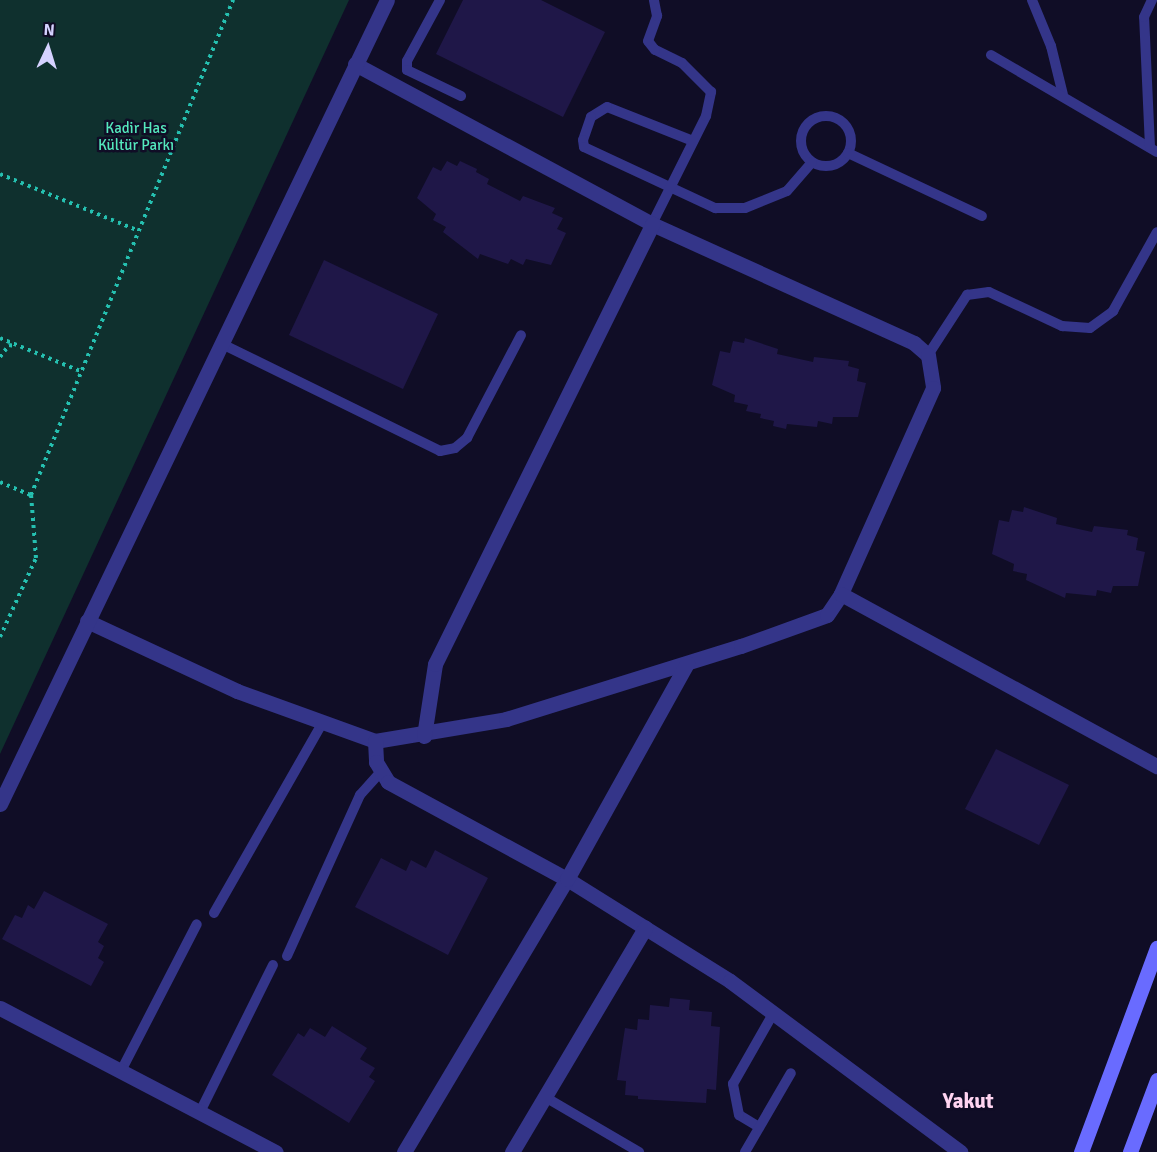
<!DOCTYPE html>
<html>
<head>
<meta charset="utf-8">
<style>
  body { margin:0 }
  #map { position:relative; width:1157px; height:1152px; overflow:hidden; background:#100d26; font-family:Signika,sans-serif }
  div>[style] { position:absolute }
  [style*='--x'] { left:calc(var(--x)*1px); top:calc(var(--y)*1px); width:calc(var(--w)*1px); rotate:calc(var(--a)*1deg) }
  .green>* { inset:0; background:#0f302e }
  .building>* { inset:0; background:#1f1748 }
  .path>* { height:4px; margin-top:-2px; transform-origin:0; background:repeating-linear-gradient(90deg,#25c0b0 0 3px,transparent 0 7.5px) }
  .lane>* { height:10px; margin:-5px; padding:0 5px; transform-origin:5px; border-radius:5px; background:#343589 }
  .lane>.ring { margin:-5px; padding:0; box-sizing:content-box; background:none; border:10px solid #343589; border-radius:50% }
  .street>* { height:15px; margin:-7.5px; padding:0 7.5px; transform-origin:7.5px; border-radius:7.5px; background:#343589 }
  .secondary>* { height:15px; margin:-7.5px; padding:0 7.5px; transform-origin:7.5px; border-radius:7.5px; background:#696bff }
  span { translate:-50% -50%; white-space:nowrap; text-align:center; line-height:1.15; -webkit-text-stroke:5px #100d26; paint-order:stroke }
  .park-label { font-size:15px; color:#54e9bd }
  .district-label { font-size:21px; color:#ffd4f1; font-weight:700 }
  .north { position:absolute; left:18px; top:18px; width:60px; height:60px; -webkit-text-stroke:4px #100d26; paint-order:stroke; rotate:4deg; font-size:16px; font-weight:700; line-height:24px; text-align:center; color:#d5d2ff }
  .north::after { content:''; display:block; margin:auto; width:21px; height:27px; background:#d5d2ff; clip-path:polygon(50% 0,100% 100%,50% 72%,0 100%) }
</style>
</head>
<body>
<div id="map">
  <div class="green">
    <i style="clip-path:polygon(0 0,349px 0,0 754px)"></i>
  </div>
  <div class="building">
    <i style="clip-path:polygon(463px 0,541px 0,605px 32px,563px 117px,436px 54px)"></i>
    <i style="clip-path:polygon(447px 161px,457px 166px,460px 161px,477px 169px,476px 172px,489px 179px,487px 184px,520px 201px,523px 196px,555px 208px,552px 213px,563px 218px,557px 229px,566px 233px,551px 265px,526px 259px,523px 265px,511px 259px,508px 264px,480px 254px,478px 259px,443px 232px,446px 227px,433px 220px,436px 214px,417px 198px,433px 167px,441px 171px)"></i>
    <i style="clip-path:polygon(324px 260px,438px 314px,403px 389px,289px 335px)"></i>
    <i style="clip-path:polygon(745px 338px,778px 349px,777px 354px,813px 362px,814px 357px,849px 361px,848px 366px,859px 369px,857px 381px,866px 383px,858px 417px,833px 417px,832px 424px,818px 421px,817px 427px,787px 424px,786px 429px,773px 426px,774px 421px,760px 418px,761px 414px,746px 411px,748px 405px,734px 402px,735px 395px,712px 385px,720px 351px,730px 353px,733px 341px,744px 343px)"></i>
    <i style="clip-path:polygon(1024px 507px,1057px 518px,1056px 524px,1092px 532px,1094px 526px,1128px 530px,1127px 535px,1138px 538px,1136px 550px,1145px 552px,1138px 586px,1113px 586px,1111px 593px,1097px 590px,1096px 596px,1066px 593px,1065px 598px,1026px 580px,1027px 574px,1013px 571px,1014px 564px,992px 554px,999px 520px,1009px 522px,1012px 510px,1023px 512px)"></i>
    <i style="clip-path:polygon(996px 749px,1069px 785px,1039px 845px,965px 809px)"></i>
    <i style="clip-path:polygon(435px 850px,488px 878px,448px 955px,355px 907px,381px 858px,406px 871px,411px 860px,426px 868px)"></i>
    <i style="clip-path:polygon(44px 891px,108px 924px,98px 942px,104px 946px,98px 958px,104px 962px,91px 986px,2px 939px,15px 915px,22px 918px,28px 905px,34px 909px)"></i>
    <i style="clip-path:polygon(670px 998px,690px 1000px,689px 1010px,712px 1012px,711px 1026px,720px 1027px,716px 1090px,707px 1089px,706px 1103px,638px 1099px,638px 1096px,625px 1095px,626px 1081px,617px 1080px,625px 1028px,637px 1030px,638px 1019px,649px 1020px,650px 1005px,669px 1007px)"></i>
    <i style="clip-path:polygon(332px 1026px,367px 1048px,360px 1059px,375px 1068px,369px 1077px,375px 1081px,349px 1123px,272px 1075px,298px 1033px,304px 1037px,310px 1028px,325px 1037px)"></i>
  </div>
  <div class="path">
    <i style="--x:0;--y:174;--w:150;--a:22.3"></i>
    <i style="--x:0;--y:338;--w:87;--a:22.4"></i>
    <i style="--x:0;--y:357;--w:15;--a:-53"></i>
    <i style="--x:9;--y:345;--w:6;--a:9"></i>
    <i style="--x:0;--y:482;--w:34;--a:23"></i>
    <i style="--x:0;--y:637;--w:87;--a:-65.5"></i>
    <i style="--x:36;--y:558;--w:63;--a:-94.5"></i>
    <i style="--x:31;--y:495;--w:535;--a:-67.8"></i>
  </div>
  <div class="lane">
    <i style="--x:440;--y:0;--w:69;--a:118.4"></i>
    <i style="--x:407;--y:61;--w:9;--a:90"></i>
    <i style="--x:407;--y:70;--w:60;--a:25.7"></i>
    <i style="--x:1032;--y:0;--w:50;--a:67.6"></i>
    <i style="--x:1051;--y:46;--w:50;--a:76.2"></i>
    <i style="--x:991;--y:55;--w:192;--a:30.3"></i>
    <i class="ring" style="left:801px;top:116px;width:40px;height:40px"></i>
    <i style="--x:693;--y:141;--w:92;--a:-158.4"></i>
    <i style="--x:607;--y:107;--w:19;--a:148"></i>
    <i style="--x:591;--y:117;--w:24;--a:109"></i>
    <i style="--x:583;--y:140;--w:7;--a:82"></i>
    <i style="--x:584;--y:147;--w:145;--a:25"></i>
    <i style="--x:715;--y:208;--w:30;--a:0"></i>
    <i style="--x:745;--y:208;--w:45;--a:-22"></i>
    <i style="--x:787;--y:191;--w:38;--a:-49"></i>
    <i style="--x:1150;--y:147;--w:130;--a:-92.6"></i>
    <i style="--x:1144;--y:17;--w:19;--a:-65"></i>
    <i style="--x:848;--y:153;--w:148;--a:25.2"></i>
    <i style="--x:652;--y:224;--w:121;--a:-63.4"></i>
    <i style="--x:706;--y:116;--w:25;--a:-78"></i>
    <i style="--x:711;--y:92;--w:41;--a:-135"></i>
    <i style="--x:682;--y:63;--w:30;--a:-154"></i>
    <i style="--x:655;--y:50;--w:11;--a:-128"></i>
    <i style="--x:648;--y:41;--w:27;--a:-70"></i>
    <i style="--x:657;--y:16;--w:16;--a:-101"></i>
    <i style="--x:222;--y:344;--w:243;--a:26.1"></i>
    <i style="--x:440;--y:451;--w:15;--a:-11"></i>
    <i style="--x:455;--y:448;--w:16;--a:-40"></i>
    <i style="--x:467;--y:438;--w:116;--a:-62.3"></i>
    <i style="--x:928;--y:355;--w:72;--a:-57"></i>
    <i style="--x:967;--y:295;--w:22;--a:-8"></i>
    <i style="--x:989;--y:292;--w:81;--a:25"></i>
    <i style="--x:1062;--y:326;--w:28;--a:4"></i>
    <i style="--x:1090;--y:328;--w:29;--a:-36"></i>
    <i style="--x:1113;--y:311;--w:90;--a:-60.9"></i>
    <i style="--x:214;--y:913;--w:218;--a:-60.3"></i>
    <i style="--x:287;--y:956;--w:177;--a:-65.6"></i>
    <i style="--x:360;--y:795;--w:30;--a:-48"></i>
    <i style="--x:121;--y:1071;--w:165;--a:-62.7"></i>
    <i style="--x:545;--y:1097;--w:109;--a:30.3"></i>
    <i style="--x:200;--y:1112;--w:164;--a:-63.6"></i>
    <i style="--x:759;--y:1127;--w:23;--a:-149"></i>
    <i style="--x:739;--y:1115;--w:32;--a:-101"></i>
    <i style="--x:733;--y:1084;--w:81;--a:-60.3"></i>
    <i style="--x:745;--y:1152;--w:91;--a:-59.8"></i>
  </div>
  <div class="street">
    <i style="--x:355;--y:64;--w:337;--a:28.3"></i>
    <i style="--x:652;--y:224;--w:288;--a:24.4"></i>
    <i style="--x:914;--y:343;--w:18;--a:41"></i>
    <i style="--x:928;--y:355;--w:33;--a:81"></i>
    <i style="--x:933;--y:388;--w:226;--a:114.1"></i>
    <i style="--x:87;--y:621;--w:166;--a:25"></i>
    <i style="--x:237;--y:691;--w:147;--a:19.9"></i>
    <i style="--x:375;--y:741;--w:133;--a:-9.5"></i>
    <i style="--x:506;--y:719;--w:246;--a:-17.3"></i>
    <i style="--x:741;--y:646;--w:91;--a:-19.8"></i>
    <i style="--x:827;--y:615;--w:25;--a:-56"></i>
    <i style="--x:841;--y:594;--w:360;--a:28.6"></i>
    <i style="--x:424;--y:736;--w:73;--a:-81.3"></i>
    <i style="--x:435;--y:664;--w:491;--a:-63.7"></i>
    <i style="--x:375;--y:741;--w:21;--a:87"></i>
    <i style="--x:376;--y:762;--w:23;--a:59"></i>
    <i style="--x:388;--y:782;--w:204;--a:28.5"></i>
    <i style="--x:567;--y:879;--w:192;--a:32"></i>
    <i style="--x:730;--y:981;--w:287;--a:36.6"></i>
    <i style="--x:0;--y:804;--w:892;--a:-64.3"></i>
    <i style="--x:0;--y:1008;--w:311;--a:27.6"></i>
    <i style="--x:404;--y:1152;--w:318;--a:-59.2"></i>
    <i style="--x:567;--y:879;--w:247;--a:-60.9"></i>
    <i style="--x:512;--y:1152;--w:261;--a:-59.3"></i>
  </div>
  <div class="secondary">
    <i style="--x:1081;--y:1152;--w:218;--a:-69.6"></i>
    <i style="--x:1130;--y:1152;--w:77;--a:-69.4"></i>
  </div>
  <div class="park-label">
    <span style="left:136px;top:137px">Kadir Has<br>Kültür Parkı</span>
  </div>
  <div class="district-label">
    <span style="left:968px;top:1101px">Yakut</span>
  </div>
  <div class="north">N</div>
</div>
</body>
</html>
